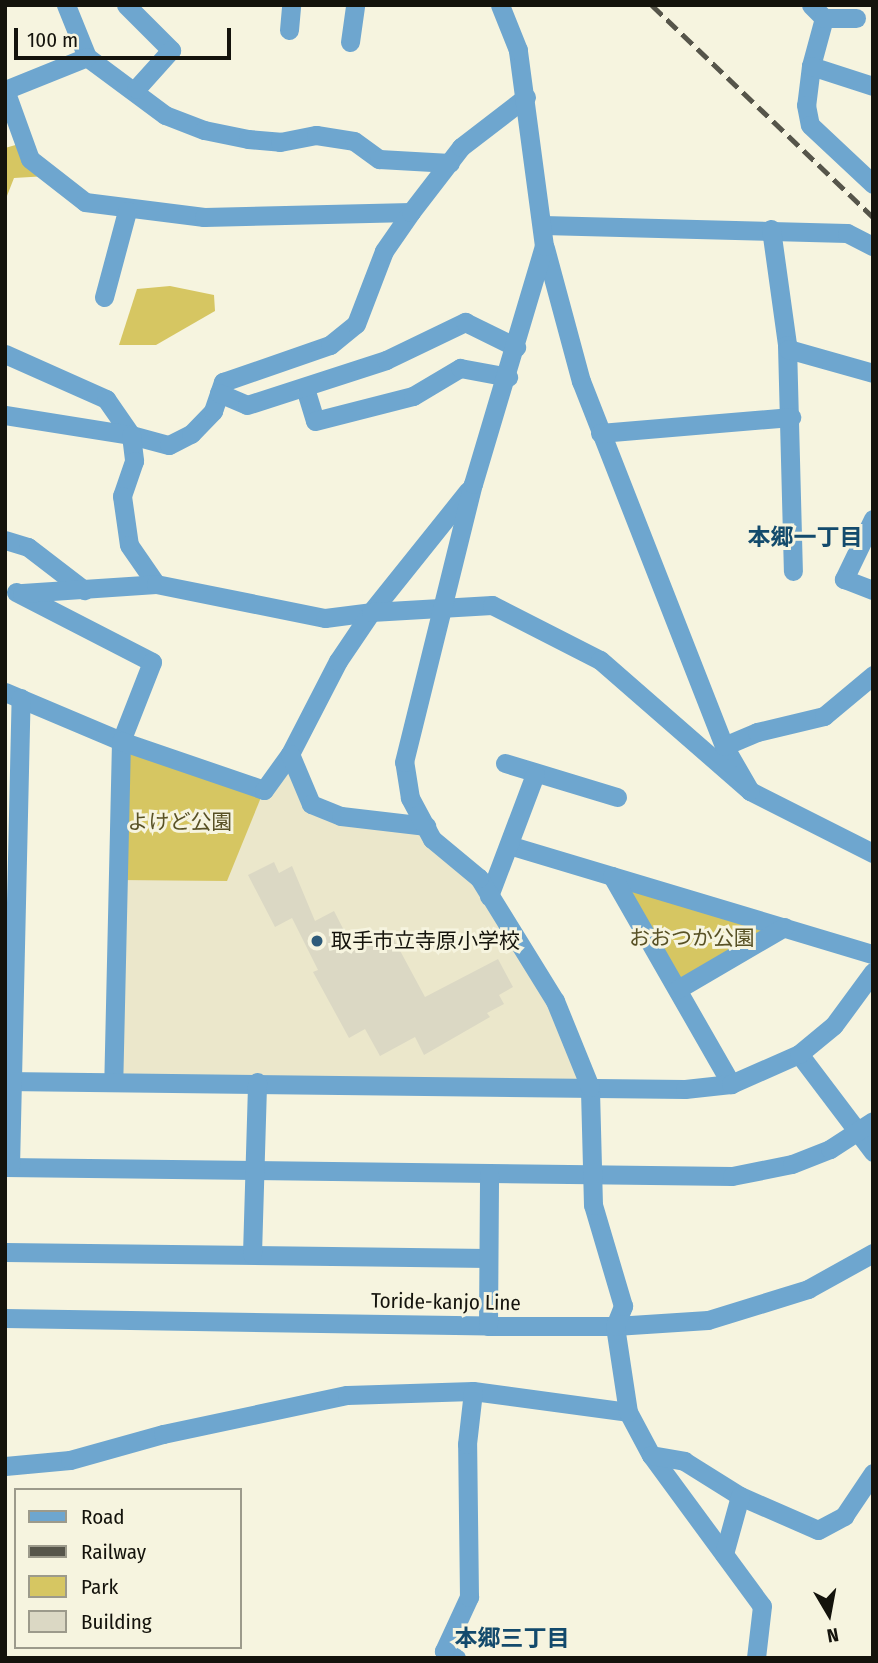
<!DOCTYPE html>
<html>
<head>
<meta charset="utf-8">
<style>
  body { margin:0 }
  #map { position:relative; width:878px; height:1663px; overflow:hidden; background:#f6f4df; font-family:"Fira Sans Condensed","Noto Sans JP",sans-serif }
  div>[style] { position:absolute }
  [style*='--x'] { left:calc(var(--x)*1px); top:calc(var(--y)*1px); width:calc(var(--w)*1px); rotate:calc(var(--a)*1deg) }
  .built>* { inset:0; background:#ebe7cb }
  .green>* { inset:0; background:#d6c662 }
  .building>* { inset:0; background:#dbd8c4 }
  .minor>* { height:19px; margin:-9.5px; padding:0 9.5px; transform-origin:9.5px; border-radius:9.5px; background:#6ea6cf }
  .rail>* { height:4.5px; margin-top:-2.25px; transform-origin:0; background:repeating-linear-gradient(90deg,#56554a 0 14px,transparent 0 21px) }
  .dots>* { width:19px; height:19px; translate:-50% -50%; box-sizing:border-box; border:4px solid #f6f4df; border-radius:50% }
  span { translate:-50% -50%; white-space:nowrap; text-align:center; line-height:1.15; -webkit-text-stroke:6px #f6f4df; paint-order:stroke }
  .park-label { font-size:21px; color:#585125 }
  .poi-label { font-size:21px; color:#14130c }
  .left { translate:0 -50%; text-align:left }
  .street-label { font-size:21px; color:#14130c }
  .neighbourhood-label { font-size:23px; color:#134a6c; font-weight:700 }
  .frame { position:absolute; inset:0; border:7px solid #14130c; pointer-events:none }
  .legend { position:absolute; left:14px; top:1488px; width:228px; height:161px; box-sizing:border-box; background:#f6f4df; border:2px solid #9c9a8b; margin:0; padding:9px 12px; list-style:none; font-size:21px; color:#14130c }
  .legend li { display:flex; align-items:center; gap:14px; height:35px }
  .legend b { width:35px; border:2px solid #9c9a8b }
  .north { position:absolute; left:794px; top:1579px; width:70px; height:70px; -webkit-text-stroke:5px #f6f4df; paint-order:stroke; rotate:170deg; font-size:19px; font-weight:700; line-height:28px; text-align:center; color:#14130c }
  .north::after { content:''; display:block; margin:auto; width:24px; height:32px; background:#14130c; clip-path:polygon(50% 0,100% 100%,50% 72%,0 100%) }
  .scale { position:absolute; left:14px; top:28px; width:217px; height:32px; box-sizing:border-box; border:4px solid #14130c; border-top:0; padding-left:9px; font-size:21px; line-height:24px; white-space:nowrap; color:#14130c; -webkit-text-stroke:5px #f6f4df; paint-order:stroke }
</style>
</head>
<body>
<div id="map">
  <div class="built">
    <i style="clip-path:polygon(290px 754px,311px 804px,426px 826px,479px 878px,590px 1087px,113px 1081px,118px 880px,264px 790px)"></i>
  </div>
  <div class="green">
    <i style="clip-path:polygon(19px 144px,64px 175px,14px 178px,5px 201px,5px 148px)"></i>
    <i style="clip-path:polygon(170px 286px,214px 295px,215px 311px,156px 345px,119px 345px,137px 289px)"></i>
    <i style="clip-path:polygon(121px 741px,264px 790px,227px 881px,118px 880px)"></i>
    <i style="clip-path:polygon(612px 876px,784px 927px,678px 989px)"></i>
  </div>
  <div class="building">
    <i style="clip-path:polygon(274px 862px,279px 873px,292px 866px,315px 921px,334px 911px,354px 950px,390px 932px,425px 997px,498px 959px,513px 987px,499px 995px,504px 1004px,487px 1013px,490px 1017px,424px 1055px,415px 1037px,380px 1056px,365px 1029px,349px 1038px,313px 972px,318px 970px,292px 918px,275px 927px,248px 875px)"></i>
  </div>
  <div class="minor">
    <i style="--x:66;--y:5;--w:56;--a:68"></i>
    <i style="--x:87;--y:57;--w:97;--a:36.6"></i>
    <i style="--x:165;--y:115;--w:42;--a:21"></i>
    <i style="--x:204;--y:130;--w:45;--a:11.6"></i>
    <i style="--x:248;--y:139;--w:32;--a:5"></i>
    <i style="--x:280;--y:142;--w:37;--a:-11"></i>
    <i style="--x:316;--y:135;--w:38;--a:9"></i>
    <i style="--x:354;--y:141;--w:31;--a:36"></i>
    <i style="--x:379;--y:159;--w:71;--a:3.2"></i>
    <i style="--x:126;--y:5;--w:64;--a:45"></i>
    <i style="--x:171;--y:50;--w:52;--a:131.9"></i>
    <i style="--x:811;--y:5;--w:18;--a:45"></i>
    <i style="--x:824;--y:18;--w:50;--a:105.2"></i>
    <i style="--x:811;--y:66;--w:39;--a:97"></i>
    <i style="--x:806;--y:105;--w:20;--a:79"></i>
    <i style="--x:810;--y:125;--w:86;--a:43.1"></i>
    <i style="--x:824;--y:18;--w:32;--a:0"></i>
    <i style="--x:289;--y:30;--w:25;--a:-85"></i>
    <i style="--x:350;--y:42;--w:37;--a:-82"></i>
    <i style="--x:811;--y:66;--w:65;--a:17.9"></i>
    <i style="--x:5;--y:90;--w:73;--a:70.1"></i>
    <i style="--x:30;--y:159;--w:70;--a:38"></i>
    <i style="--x:85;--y:202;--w:120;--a:7.2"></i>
    <i style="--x:204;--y:217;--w:207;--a:-1.4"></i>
    <i style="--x:5;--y:90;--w:88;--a:-21.9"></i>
    <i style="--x:543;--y:225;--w:304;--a:1.5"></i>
    <i style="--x:847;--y:233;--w:29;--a:27"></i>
    <i style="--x:771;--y:229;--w:117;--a:82.1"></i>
    <i style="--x:787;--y:345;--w:226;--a:88.5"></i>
    <i style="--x:545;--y:248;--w:138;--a:74.9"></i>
    <i style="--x:581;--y:381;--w:392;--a:68.6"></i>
    <i style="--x:724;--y:746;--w:52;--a:60"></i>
    <i style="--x:750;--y:791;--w:138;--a:26.8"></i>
    <i style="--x:104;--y:297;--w:89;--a:-75"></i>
    <i style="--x:788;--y:349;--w:88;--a:15.8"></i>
    <i style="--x:5;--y:354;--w:111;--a:24"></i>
    <i style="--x:106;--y:399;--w:44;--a:55.2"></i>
    <i style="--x:131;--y:435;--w:39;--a:15"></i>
    <i style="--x:169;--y:445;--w:25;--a:-27"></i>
    <i style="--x:191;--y:434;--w:32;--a:-46"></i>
    <i style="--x:213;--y:411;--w:31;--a:-71"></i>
    <i style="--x:223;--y:382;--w:113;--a:-19.1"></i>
    <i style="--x:330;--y:345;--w:33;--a:-39"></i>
    <i style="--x:356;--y:324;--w:78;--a:-69"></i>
    <i style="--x:384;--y:251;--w:47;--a:-55.3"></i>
    <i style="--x:411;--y:212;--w:82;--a:-52.4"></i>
    <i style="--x:461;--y:147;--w:82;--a:-37.6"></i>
    <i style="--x:305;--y:388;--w:34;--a:73"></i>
    <i style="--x:315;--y:421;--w:101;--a:-14.3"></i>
    <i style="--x:413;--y:396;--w:55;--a:-30.8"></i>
    <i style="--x:460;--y:368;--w:49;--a:10.6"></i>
    <i style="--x:219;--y:393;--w:30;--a:23"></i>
    <i style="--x:247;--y:405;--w:146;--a:-17.9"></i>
    <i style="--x:386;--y:360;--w:88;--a:-25.7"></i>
    <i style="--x:465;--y:322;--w:57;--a:26.1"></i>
    <i style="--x:5;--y:415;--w:128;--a:9"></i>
    <i style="--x:131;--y:435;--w:26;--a:83"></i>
    <i style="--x:134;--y:461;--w:37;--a:109"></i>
    <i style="--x:122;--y:496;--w:49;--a:81.9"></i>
    <i style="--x:129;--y:545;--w:47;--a:55.3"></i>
    <i style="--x:600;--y:433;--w:192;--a:-4.8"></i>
    <i style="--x:873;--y:519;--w:67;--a:115.8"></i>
    <i style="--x:844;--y:579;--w:31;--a:21"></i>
    <i style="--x:5;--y:540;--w:24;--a:17"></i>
    <i style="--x:28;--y:547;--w:71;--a:37.5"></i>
    <i style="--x:16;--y:592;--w:153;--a:27.2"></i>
    <i style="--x:152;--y:662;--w:85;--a:111.4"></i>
    <i style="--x:121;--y:741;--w:340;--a:91.3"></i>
    <i style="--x:22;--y:593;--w:134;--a:-3.8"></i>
    <i style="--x:156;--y:584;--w:172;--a:11.4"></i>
    <i style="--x:325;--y:618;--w:46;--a:-7.4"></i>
    <i style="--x:371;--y:612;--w:155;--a:-51.3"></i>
    <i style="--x:5;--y:692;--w:126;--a:22.9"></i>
    <i style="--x:121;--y:741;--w:151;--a:18.9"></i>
    <i style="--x:264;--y:790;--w:44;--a:-54.2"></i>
    <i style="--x:290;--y:754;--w:105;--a:-62.7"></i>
    <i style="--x:338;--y:661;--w:59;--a:-56"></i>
    <i style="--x:371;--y:612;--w:121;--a:-3.3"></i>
    <i style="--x:492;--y:605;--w:121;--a:27"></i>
    <i style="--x:600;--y:660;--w:199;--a:41.1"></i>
    <i style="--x:724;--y:746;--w:36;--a:-23"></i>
    <i style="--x:757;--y:732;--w:69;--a:-13.4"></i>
    <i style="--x:824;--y:716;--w:64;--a:-39.9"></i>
    <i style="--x:290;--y:754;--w:54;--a:67.2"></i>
    <i style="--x:311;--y:804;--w:32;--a:22"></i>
    <i style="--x:341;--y:816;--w:86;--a:6.7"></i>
    <i style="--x:505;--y:763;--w:117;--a:16.9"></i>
    <i style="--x:512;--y:846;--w:377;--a:16.7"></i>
    <i style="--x:612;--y:876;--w:240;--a:60.2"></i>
    <i style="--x:489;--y:896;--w:130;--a:-69.3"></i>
    <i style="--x:678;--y:989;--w:123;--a:-30.3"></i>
    <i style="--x:799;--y:1054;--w:123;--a:52.9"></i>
    <i style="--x:5;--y:1081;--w:680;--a:0.67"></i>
    <i style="--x:685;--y:1089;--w:46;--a:-6.2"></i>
    <i style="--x:731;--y:1084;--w:74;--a:-23.8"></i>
    <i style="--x:799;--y:1054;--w:45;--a:-39.6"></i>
    <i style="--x:834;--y:1025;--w:66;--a:-53.7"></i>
    <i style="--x:5;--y:1167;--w:727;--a:0.71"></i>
    <i style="--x:732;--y:1176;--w:61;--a:-11.3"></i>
    <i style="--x:792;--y:1164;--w:41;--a:-21.5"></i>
    <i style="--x:830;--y:1149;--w:51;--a:-33.1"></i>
    <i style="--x:10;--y:1167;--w:469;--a:-88.7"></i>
    <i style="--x:5;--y:1252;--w:483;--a:0.7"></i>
    <i style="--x:252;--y:1254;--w:172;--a:-88.3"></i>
    <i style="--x:5;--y:1318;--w:483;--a:0.9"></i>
    <i style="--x:488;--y:1326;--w:127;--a:0"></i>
    <i style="--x:615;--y:1326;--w:93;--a:-3.7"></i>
    <i style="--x:708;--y:1320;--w:105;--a:-17.2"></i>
    <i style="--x:808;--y:1289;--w:74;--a:-29"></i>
    <i style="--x:488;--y:1326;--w:152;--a:-89.6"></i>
    <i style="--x:628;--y:1412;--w:49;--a:61.9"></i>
    <i style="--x:651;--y:1455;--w:187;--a:53.7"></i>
    <i style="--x:762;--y:1606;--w:52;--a:96.6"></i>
    <i style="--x:651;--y:1455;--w:34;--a:10"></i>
    <i style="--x:684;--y:1461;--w:66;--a:32"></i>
    <i style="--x:740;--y:1496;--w:85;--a:23.6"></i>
    <i style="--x:818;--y:1530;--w:30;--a:-28"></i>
    <i style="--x:844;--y:1516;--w:52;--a:-56"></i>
    <i style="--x:5;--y:1466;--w:65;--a:-5.3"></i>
    <i style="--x:70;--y:1460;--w:97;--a:-15.6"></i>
    <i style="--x:163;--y:1434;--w:188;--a:-12"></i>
    <i style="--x:347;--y:1395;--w:126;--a:-1.8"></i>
    <i style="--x:473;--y:1391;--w:156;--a:7.7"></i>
    <i style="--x:628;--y:1412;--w:87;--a:-98.6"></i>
    <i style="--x:615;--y:1326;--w:22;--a:-68"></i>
    <i style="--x:623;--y:1306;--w:105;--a:-106.5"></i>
    <i style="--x:593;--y:1205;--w:118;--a:-91.5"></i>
    <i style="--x:590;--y:1087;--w:93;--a:-112.1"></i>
    <i style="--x:555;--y:1001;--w:145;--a:-121.7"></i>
    <i style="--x:479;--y:878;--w:61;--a:-140.3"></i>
    <i style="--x:432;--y:839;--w:47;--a:-118.2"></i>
    <i style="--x:410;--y:798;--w:36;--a:-99"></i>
    <i style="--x:404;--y:762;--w:286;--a:-76.1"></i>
    <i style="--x:473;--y:484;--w:248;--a:-73.4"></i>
    <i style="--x:544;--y:246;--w:198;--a:-97.6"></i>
    <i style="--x:518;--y:50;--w:48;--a:-111.8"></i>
    <i style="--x:724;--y:1554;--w:60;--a:-74.6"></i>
    <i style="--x:456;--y:1658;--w:14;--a:-150"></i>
    <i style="--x:444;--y:1651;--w:60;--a:-65.2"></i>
    <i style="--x:469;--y:1597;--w:153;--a:-90.7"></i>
    <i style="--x:467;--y:1444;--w:53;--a:-83.5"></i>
  </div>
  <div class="rail">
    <i style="--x:652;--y:5;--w:306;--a:43.8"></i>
  </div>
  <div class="dots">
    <i style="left:317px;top:941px;background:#2e5b7a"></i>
  </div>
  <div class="park-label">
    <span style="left:180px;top:822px">よけど公園</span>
    <span style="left:692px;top:938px">おおつか公園</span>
  </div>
  <div class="poi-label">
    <span class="left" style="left:331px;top:941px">取手市立寺原小学校</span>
  </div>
  <div class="street-label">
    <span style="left:446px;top:1302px;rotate:1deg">Toride-kanjo Line</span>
  </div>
  <div class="neighbourhood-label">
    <span style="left:805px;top:537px">本郷一丁目</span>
    <span style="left:512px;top:1638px">本郷三丁目</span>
  </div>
  <div class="frame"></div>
  <ul class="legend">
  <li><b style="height:9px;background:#6ea6cf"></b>Road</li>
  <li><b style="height:9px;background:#56554a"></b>Railway</li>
  <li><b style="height:19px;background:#d6c662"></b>Park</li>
  <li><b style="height:19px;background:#dbd8c4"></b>Building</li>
  </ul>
  <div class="north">N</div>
  <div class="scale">100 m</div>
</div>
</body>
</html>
